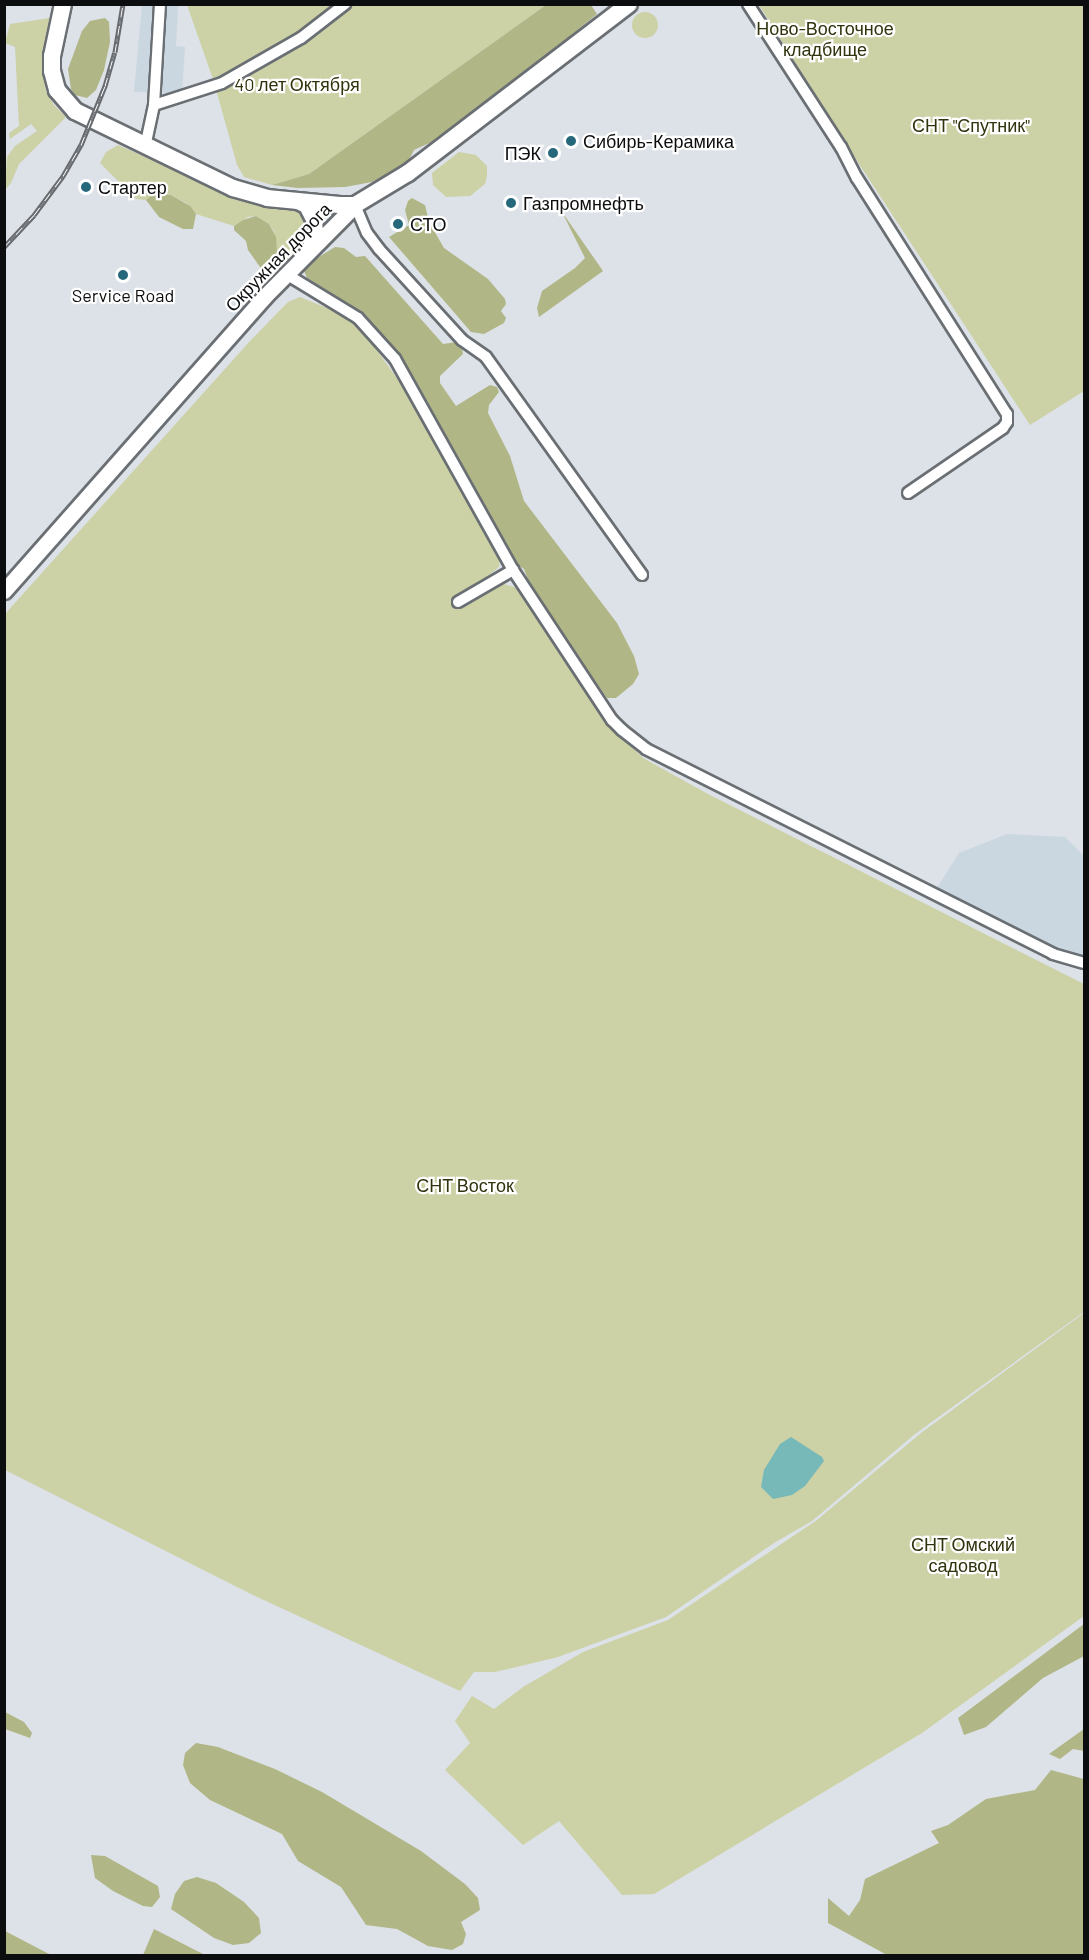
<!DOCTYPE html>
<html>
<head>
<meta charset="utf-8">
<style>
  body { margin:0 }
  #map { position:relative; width:1089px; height:1960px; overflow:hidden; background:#dce2e7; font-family:Barlow,sans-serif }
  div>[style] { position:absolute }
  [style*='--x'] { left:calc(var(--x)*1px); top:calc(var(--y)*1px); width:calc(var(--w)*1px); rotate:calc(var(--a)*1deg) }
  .built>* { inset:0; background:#cad6e0 }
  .green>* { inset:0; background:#ccd1a6 }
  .round { border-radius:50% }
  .forest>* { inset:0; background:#b1b686 }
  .water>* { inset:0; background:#77b8b8 }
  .roads { filter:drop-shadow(2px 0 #6a6f74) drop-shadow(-2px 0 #6a6f74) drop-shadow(0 2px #6a6f74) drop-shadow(0 -2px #6a6f74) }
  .street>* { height:10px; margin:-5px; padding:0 5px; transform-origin:5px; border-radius:5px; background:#fff }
  .secondary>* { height:15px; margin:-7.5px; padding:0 7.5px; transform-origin:7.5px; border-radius:7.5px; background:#fff }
  .primary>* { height:16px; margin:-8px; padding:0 8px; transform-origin:8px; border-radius:8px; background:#fff }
  .rail>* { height:5px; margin-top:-2.5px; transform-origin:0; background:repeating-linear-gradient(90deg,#fff 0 9px,#676a6e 0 18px); box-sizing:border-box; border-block:2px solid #676a6e }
  .dots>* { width:16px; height:16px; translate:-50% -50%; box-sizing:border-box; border:3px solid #fff; border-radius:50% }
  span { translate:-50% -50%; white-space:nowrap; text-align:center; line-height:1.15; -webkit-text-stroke:4.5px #fff; paint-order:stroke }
  .park-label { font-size:18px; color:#30330c }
  .poi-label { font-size:18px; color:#0c0d0f }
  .left { translate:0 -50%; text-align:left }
  .right { translate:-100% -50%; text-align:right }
  .street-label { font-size:18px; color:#0c0d0f }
  .frame { position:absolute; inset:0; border:6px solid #0c0d0f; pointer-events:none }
</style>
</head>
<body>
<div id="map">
  <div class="built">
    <i style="clip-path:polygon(142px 5px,178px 5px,176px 46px,185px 47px,182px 93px,134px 92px)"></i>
    <i style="clip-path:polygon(1007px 834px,1065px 837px,1084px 856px,1084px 970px,930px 899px,959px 853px)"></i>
  </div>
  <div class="green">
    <i style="clip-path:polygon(187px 5px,546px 5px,309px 174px,272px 185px,244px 177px,237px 165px,214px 82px)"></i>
    <i style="clip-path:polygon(759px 5px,1084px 5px,1084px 391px,1030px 425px,846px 144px)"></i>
    <i class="round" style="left:632px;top:12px;width:26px;height:26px"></i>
    <i style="clip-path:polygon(50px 18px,43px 73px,46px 91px,54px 105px,66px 117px,19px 164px,11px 183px,5px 190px,7px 157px,15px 146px,37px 131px,31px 124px,10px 139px,9px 133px,19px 126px,15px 47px,5px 43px,10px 24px)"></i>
    <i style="clip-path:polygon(118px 145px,247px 202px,300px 209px,310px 223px,304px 244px,277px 272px,274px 232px,269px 224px,256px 216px,248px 217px,234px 226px,196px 214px,186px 203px,171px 195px,154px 193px,146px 200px,136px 199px,100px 163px,106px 152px)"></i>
    <i style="clip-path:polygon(459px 152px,476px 155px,487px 166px,487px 176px,485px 184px,470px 196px,446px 197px,433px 185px,432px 173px)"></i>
    <i style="clip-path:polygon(300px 297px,339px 313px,362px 330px,413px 400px,500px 558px,499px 567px,478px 584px,484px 594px,504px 584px,520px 589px,609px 723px,643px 758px,708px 794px,1084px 984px,1084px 1312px,915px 1434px,812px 1521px,774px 1543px,666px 1617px,558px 1657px,495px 1672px,474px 1672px,460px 1691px,251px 1594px,5px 1470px,5px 614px,250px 341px,288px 302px)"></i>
    <i style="clip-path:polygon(1084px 1313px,1084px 1616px,922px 1733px,654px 1894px,622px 1895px,559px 1821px,523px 1845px,445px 1770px,470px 1743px,455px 1721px,472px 1696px,494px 1709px,523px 1687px,583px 1652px,668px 1620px,817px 1520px,921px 1433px)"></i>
  </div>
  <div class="forest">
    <i style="clip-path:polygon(546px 5px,591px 5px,597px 14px,519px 78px,436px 140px,414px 150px,407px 164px,372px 182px,345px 187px,298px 188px,272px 185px,309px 174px)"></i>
    <i style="clip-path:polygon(105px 18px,109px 22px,110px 42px,104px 70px,96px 90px,87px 98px,75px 95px,71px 89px,68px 69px,82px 31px,90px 21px)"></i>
    <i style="clip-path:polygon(154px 193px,171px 195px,190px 206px,196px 214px,193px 229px,183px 229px,159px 217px,146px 200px)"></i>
    <i style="clip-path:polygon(412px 198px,425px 205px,429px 222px,444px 248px,488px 279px,505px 299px,506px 304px,501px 311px,506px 318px,504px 323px,484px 334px,471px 332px,389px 237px,409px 225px,405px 210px,408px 201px)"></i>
    <i style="clip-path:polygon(562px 212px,603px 271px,539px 317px,537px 308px,542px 291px,575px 268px,585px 258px)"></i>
    <i style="clip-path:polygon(256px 216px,269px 224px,276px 237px,278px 269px,275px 273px,265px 274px,248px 250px,246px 241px,234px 230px,234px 226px,243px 220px)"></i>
    <i style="clip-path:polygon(335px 247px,344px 248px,356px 257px,365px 256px,443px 344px,457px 342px,462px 347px,463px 354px,440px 376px,440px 383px,456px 406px,490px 385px,497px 387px,499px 392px,489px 405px,488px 413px,510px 456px,524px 501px,617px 623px,634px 656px,639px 674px,633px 684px,616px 698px,607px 698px,533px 593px,524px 569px,509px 560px,370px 324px,349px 304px,307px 278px,304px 271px,309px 263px)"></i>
    <i style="clip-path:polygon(1084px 1624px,1084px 1656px,1043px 1678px,986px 1727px,964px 1735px,958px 1718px)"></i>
    <i style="clip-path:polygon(5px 1712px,24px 1722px,32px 1733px,30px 1738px,5px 1729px)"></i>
    <i style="clip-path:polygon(1084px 1729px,1084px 1751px,1073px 1749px,1060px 1759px,1049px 1754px)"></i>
    <i style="clip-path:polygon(196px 1743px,218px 1747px,275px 1769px,322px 1792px,421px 1851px,465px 1884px,478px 1898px,480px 1910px,461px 1922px,466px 1934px,463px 1944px,452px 1950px,428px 1946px,397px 1929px,366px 1925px,341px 1887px,298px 1861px,282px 1834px,210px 1800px,190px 1783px,183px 1765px,185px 1753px)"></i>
    <i style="clip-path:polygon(1051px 1770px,1084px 1779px,1084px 1955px,887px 1955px,828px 1923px,828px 1898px,849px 1916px,860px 1900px,865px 1879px,939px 1843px,931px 1831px,948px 1825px,986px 1799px,1035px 1790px)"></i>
    <i style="clip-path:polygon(91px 1855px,105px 1856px,158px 1886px,160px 1897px,152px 1907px,143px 1906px,113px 1891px,95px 1878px)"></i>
    <i style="clip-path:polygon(197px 1877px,216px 1883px,244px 1902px,259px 1918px,261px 1933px,249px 1943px,233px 1945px,214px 1938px,171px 1909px,175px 1894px,184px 1881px)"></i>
    <i style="clip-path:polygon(154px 1929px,205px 1955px,143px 1955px)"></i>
    <i style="clip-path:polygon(4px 1931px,5px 1931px,51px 1955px,5px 1955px)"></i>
  </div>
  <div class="water">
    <i style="clip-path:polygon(791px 1437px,822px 1457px,824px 1461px,805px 1486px,792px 1495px,773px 1499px,761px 1487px,764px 1470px,780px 1444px)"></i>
  </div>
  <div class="roads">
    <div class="street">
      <i style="--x:748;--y:4;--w:171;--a:57"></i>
      <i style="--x:841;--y:147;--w:35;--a:63"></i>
      <i style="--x:857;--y:178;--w:280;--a:57.6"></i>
      <i style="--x:1007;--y:414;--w:8;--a:90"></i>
      <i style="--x:1007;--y:422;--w:7;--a:124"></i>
      <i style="--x:1003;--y:428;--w:115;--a:145.6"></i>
      <i style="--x:154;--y:105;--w:71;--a:-17.9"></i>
      <i style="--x:222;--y:83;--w:91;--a:-29.7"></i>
      <i style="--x:301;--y:38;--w:56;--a:-37.7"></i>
      <i style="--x:145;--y:147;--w:43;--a:-77.9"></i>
      <i style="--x:154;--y:105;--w:101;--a:-86.6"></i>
      <i style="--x:355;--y:205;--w:30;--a:67"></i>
      <i style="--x:367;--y:233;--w:20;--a:53"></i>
      <i style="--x:379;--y:249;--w:123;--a:47.6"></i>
      <i style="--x:462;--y:340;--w:29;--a:35"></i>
      <i style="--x:486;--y:357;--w:268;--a:54.4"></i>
      <i style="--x:286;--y:274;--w:84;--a:31.4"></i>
      <i style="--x:358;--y:318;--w:55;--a:47.9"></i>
      <i style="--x:395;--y:359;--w:242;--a:60.8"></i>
      <i style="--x:513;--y:570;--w:180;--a:56.6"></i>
      <i style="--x:612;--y:720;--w:14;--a:45"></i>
      <i style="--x:622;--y:730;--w:31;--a:38"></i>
      <i style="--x:646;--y:749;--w:456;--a:26.7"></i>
      <i style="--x:1053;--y:954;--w:32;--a:16"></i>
      <i style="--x:458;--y:602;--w:64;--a:-30.2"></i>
    </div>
    <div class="secondary">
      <i style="--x:297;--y:201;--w:10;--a:24"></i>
      <i style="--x:306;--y:205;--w:18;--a:63"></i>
      <i style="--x:314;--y:221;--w:10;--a:84"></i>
      <i style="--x:315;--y:231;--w:16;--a:108"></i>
      <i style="--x:4;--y:591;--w:392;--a:-48.5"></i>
      <i style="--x:264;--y:297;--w:129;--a:-45.3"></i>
    </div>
    <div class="primary">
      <i style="--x:63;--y:4;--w:53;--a:101.9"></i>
      <i style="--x:52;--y:56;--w:15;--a:90"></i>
      <i style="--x:52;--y:71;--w:20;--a:75"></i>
      <i style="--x:57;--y:90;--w:28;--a:49"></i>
      <i style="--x:75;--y:111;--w:176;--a:26"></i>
      <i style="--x:233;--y:188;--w:35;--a:16"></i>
      <i style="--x:267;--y:198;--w:73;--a:5.5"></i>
      <i style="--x:340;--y:205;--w:15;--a:0"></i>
      <i style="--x:355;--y:205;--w:62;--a:-31.1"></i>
      <i style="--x:408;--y:173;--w:278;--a:-37.4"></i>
    </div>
  </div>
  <div class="rail">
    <i style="--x:4;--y:247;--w:44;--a:-46.8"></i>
    <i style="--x:34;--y:215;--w:49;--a:-53.4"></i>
    <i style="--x:63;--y:176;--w:36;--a:-60"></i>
    <i style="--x:81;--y:145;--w:64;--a:-67.9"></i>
    <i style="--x:105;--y:86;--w:35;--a:-74"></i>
    <i style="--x:115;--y:52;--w:49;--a:-80.5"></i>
  </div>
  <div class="dots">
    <i style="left:571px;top:141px;background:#26687b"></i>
    <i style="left:553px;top:153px;background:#26687b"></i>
    <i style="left:86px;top:187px;background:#26687b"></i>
    <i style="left:511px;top:203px;background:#26687b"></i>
    <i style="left:398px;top:224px;background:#26687b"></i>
    <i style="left:123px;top:275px;background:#26687b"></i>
  </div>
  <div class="park-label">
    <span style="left:825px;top:39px">Ново-Восточное<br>кладбище</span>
    <span style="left:297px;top:84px">40 лет Октября</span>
    <span style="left:971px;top:125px">СНТ "Спутник"</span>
    <span style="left:465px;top:1185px">СНТ Восток</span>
    <span style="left:963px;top:1555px">СНТ Омский<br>садовод</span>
  </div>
  <div class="poi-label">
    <span class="left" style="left:583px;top:141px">Сибирь-Керамика</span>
    <span class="right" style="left:541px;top:153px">ПЭК</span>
    <span class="left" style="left:98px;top:187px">Стартер</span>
    <span class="left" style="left:523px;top:203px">Газпромнефть</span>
    <span class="left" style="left:410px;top:224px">СТО</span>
    <span style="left:123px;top:295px">Service Road</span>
  </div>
  <div class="street-label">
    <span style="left:278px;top:257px;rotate:-46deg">Окружная дорога</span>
  </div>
  <div class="frame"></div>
</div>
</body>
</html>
